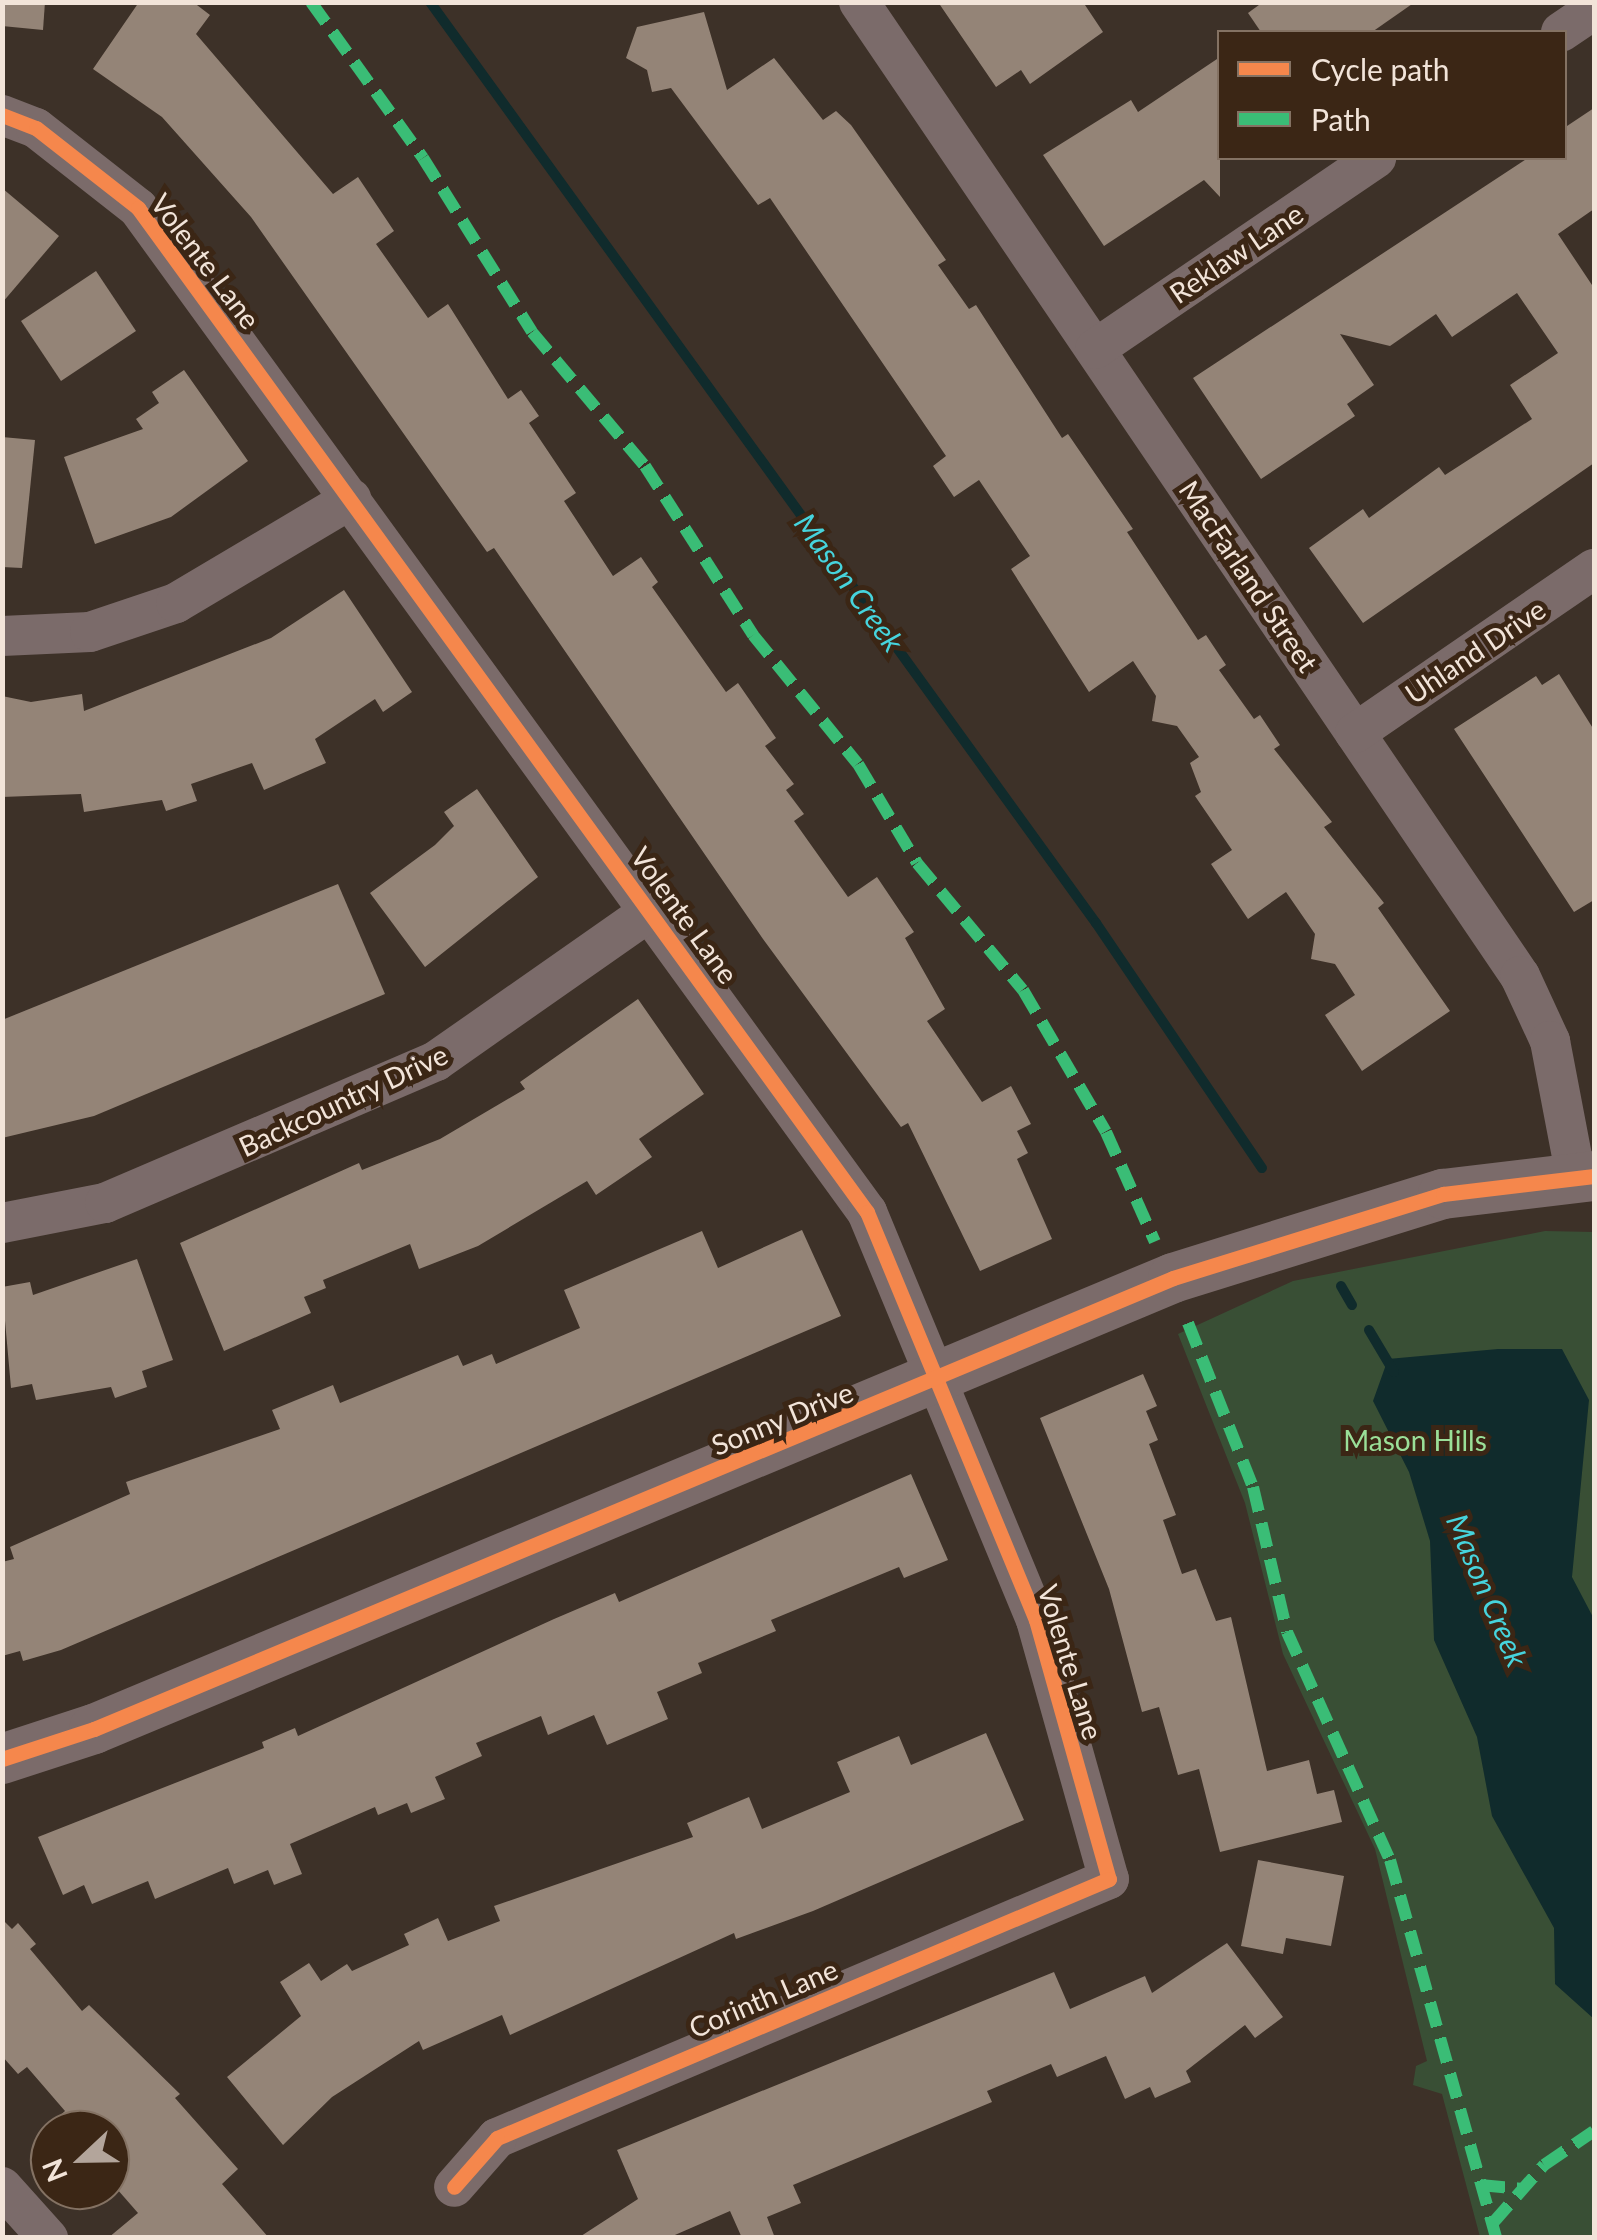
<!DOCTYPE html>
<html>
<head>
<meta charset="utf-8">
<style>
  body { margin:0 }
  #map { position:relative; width:1597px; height:2240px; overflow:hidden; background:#3d3128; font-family:Lato,sans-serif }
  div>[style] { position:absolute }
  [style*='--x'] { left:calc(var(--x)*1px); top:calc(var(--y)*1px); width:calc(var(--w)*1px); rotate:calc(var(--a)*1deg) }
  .green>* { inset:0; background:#394f35 }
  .water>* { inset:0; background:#102b2c }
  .stream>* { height:10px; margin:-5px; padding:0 5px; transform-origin:5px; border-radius:5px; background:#102b2c }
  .building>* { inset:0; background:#948477 }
  .minor>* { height:40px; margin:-20px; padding:0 20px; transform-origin:20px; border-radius:20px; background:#7b6b6a }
  .tertiary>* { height:50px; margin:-25px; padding:0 25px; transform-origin:25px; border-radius:25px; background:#7b6b6a }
  .quiet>* { height:12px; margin-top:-6px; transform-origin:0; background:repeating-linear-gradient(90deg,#3abd76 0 25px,transparent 0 37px) }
  .cycleway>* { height:15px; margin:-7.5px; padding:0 7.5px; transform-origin:7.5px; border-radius:7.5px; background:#f5874c }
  span { translate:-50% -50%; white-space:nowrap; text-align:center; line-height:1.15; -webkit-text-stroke:10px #3b2615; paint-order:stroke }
  .street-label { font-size:28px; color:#f2e4d9 }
  .park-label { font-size:28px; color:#9adf98 }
  .water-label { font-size:30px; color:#46d4dd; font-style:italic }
  .frame { position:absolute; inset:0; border:5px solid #f2e4d9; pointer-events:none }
  .legend { position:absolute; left:1217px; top:30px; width:350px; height:130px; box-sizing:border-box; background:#3b2615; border:2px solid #847263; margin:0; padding:12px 18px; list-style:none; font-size:30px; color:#f2e4d9 }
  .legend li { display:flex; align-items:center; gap:20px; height:50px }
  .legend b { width:50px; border:2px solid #847263 }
  .north { position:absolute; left:30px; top:2110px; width:100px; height:100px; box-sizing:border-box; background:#3b2615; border:2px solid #847263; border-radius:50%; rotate:248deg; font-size:28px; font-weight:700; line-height:40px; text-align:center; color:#f2e4d9 }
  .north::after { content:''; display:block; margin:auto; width:35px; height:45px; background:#b3a59b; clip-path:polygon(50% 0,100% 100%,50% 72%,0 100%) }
</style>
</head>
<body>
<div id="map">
  <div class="green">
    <i style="clip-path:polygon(1545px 1231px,1594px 1232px,1594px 2237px,1480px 2237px,1442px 2094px,1413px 2085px,1416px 2066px,1427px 2061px,1375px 1849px,1283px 1654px,1245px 1503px,1178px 1334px,1293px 1281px)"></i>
  </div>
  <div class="water">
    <i style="clip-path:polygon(1498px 1349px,1562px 1349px,1589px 1400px,1572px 1577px,1594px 1619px,1594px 2019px,1555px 1984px,1554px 1928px,1492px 1816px,1477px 1737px,1434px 1640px,1430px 1541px,1409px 1472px,1373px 1401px,1388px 1359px)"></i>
  </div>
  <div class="stream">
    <i style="--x:430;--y:2;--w:1137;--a:54.13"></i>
    <i style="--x:1096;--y:923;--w:296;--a:55.9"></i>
    <i style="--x:1341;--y:1286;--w:22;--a:60"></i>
    <i style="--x:1369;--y:1330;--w:49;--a:59.2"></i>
  </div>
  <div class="building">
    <i style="clip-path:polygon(2px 2px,45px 2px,43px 30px,2px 26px)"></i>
    <i style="clip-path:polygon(139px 2px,193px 2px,210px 15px,196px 34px,333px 194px,358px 177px,394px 231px,376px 244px,428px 318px,448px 304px,508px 399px,521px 390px,539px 416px,529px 423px,576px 493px,564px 501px,613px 576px,641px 557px,658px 582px,652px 587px,726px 692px,738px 683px,776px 738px,765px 746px,794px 784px,786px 790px,804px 814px,794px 821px,848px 897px,877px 877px,914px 932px,905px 938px,945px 1009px,927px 1021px,982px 1102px,1011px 1086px,1031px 1124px,1017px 1131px,1028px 1153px,1017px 1159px,1052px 1239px,980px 1271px,908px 1123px,901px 1127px,763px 939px,494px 548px,487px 552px,251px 217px,162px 117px,93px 69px)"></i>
    <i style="clip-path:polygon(938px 2px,1083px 2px,1103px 32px,1030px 84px,1021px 70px,996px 87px)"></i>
    <i style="clip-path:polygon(1263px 2px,1415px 2px,1372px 32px,1261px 32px,1248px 13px)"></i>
    <i style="clip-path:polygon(704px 12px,727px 90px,774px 58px,823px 120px,836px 111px,851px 125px,946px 260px,938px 265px,969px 309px,976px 305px,1062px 438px,1068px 434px,1133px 529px,1127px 532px,1198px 640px,1206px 635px,1226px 665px,1219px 670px,1254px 719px,1260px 715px,1280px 745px,1274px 749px,1332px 822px,1324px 827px,1384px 903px,1378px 908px,1450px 1011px,1362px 1071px,1325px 1015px,1355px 995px,1335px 964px,1311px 959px,1315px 934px,1286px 892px,1248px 919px,1211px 864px,1232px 850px,1195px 796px,1201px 792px,1190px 763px,1199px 757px,1177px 726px,1152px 721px,1156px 696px,1133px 661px,1089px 692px,1011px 569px,1030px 556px,979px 480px,954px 497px,933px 466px,946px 456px,770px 198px,758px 205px,671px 88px,652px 92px,647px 70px,626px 58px,637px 27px)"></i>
    <i style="clip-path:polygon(1220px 57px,1220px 197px,1204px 180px,1104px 246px,1043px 155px,1131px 100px,1138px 112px)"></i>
    <i style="clip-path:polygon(1594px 108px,1594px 209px,1558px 234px,1594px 288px,1594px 463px,1363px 623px,1309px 548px,1363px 509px,1369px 518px,1439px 467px,1445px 475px,1532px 419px,1510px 385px,1558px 353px,1517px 293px,1452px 337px,1436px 314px,1390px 346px,1340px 334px,1374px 385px,1347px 404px,1355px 416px,1261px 479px,1193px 378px,1528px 158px,1564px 158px,1564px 128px)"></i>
    <i style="clip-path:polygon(2px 188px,59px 236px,2px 303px)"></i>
    <i style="clip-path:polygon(96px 271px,136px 331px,61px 381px,21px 321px)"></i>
    <i style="clip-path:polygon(184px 370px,248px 461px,171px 517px,95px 544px,64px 457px,143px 429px,136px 419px,159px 403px,152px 392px)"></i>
    <i style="clip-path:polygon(2px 437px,35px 440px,22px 568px,2px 567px)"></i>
    <i style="clip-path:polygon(344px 590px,412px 692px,383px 712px,375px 699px,315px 739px,326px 763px,264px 790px,252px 763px,191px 784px,197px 801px,166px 811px,162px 800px,84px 812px,81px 794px,2px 797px,2px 696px,31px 702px,82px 694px,84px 711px,271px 638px)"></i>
    <i style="clip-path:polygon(1559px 674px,1594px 730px,1594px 900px,1574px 912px,1454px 729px,1536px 676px,1542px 685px)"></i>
    <i style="clip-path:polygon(477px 789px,538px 877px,425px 967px,370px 893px,435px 845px,454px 826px,444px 812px)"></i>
    <i style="clip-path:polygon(338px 884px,385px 994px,94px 1116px,2px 1138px,2px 1020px)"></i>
    <i style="clip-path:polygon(638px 999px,704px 1094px,639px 1139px,652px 1157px,596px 1195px,587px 1181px,478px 1246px,419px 1269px,410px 1244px,323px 1280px,326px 1288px,304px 1297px,311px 1313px,224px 1351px,180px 1243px,359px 1163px,362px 1170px,440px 1139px,525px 1089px,520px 1082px)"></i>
    <i style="clip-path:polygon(802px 1230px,841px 1316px,61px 1650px,23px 1661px,20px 1651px,2px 1656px,2px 1562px,14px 1559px,10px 1547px,130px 1494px,126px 1482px,280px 1429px,272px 1410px,333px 1385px,340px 1403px,458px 1355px,463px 1366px,492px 1354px,496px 1364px,580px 1328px,564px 1290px,702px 1231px,718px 1268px)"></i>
    <i style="clip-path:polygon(137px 1259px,173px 1360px,142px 1371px,147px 1387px,115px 1398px,111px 1387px,36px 1400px,32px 1384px,11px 1388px,2px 1287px,30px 1282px,33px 1295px)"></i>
    <i style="clip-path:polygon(1143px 1374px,1157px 1406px,1146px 1411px,1158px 1440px,1149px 1444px,1176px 1515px,1163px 1520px,1182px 1574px,1196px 1569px,1216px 1621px,1231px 1617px,1267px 1771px,1309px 1760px,1317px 1794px,1334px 1790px,1342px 1822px,1220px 1852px,1199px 1769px,1178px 1775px,1159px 1707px,1142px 1712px,1109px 1589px,1040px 1418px)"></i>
    <i style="clip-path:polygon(911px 1474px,948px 1560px,904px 1578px,899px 1567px,771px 1620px,776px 1631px,698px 1663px,702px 1673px,657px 1692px,668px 1719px,607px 1745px,594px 1715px,548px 1735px,541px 1716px,476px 1743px,482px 1756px,435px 1777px,445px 1799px,411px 1813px,407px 1803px,378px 1815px,375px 1807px,290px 1844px,302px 1874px,274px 1885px,268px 1870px,234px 1884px,228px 1868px,155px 1899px,148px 1881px,92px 1904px,84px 1885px,63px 1895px,38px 1837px,264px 1748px,262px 1742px,295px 1728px,298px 1736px,554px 1619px,615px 1593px,619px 1602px)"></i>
    <i style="clip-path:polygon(986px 1733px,1024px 1820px,813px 1911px,736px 1939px,734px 1933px,510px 2035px,502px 2015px,423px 2050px,419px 2041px,332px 2097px,283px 2145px,227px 2077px,301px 2016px,280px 1982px,309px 1963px,321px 1981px,347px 1964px,352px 1971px,409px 1945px,404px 1934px,438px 1918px,448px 1941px,500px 1921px,494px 1906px,693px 1837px,687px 1823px,749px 1797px,762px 1829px,850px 1792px,837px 1762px,899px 1736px,911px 1765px)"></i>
    <i style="clip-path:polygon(1258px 1860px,1344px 1876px,1331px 1946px,1286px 1938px,1283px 1954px,1241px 1946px)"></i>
    <i style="clip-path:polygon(2px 1919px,12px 1929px,18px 1923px,36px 1944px,30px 1949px,82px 2011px,89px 2005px,180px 2094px,175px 2098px,238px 2169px,222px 2184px,269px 2238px,108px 2238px,138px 2213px,110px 2181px,110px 2130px,44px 2130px,65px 2111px,27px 2067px,18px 2074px,2px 2056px)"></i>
    <i style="clip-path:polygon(1227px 1943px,1283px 2017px,1255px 2038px,1245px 2025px,1186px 2071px,1191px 2082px,1155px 2098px,1150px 2087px,1125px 2099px,1106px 2056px,1057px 2077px,1051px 2064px,987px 2091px,992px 2102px,793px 2185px,801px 2203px,767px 2217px,775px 2238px,742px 2238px,730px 2211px,668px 2238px,578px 2238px,638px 2199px,617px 2150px,1054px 1972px,1070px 2009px,1145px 1976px,1152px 1993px)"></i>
  </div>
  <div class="minor">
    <i style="--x:859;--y:2;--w:1177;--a:55.84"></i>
    <i style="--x:1520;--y:976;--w:72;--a:65.2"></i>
    <i style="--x:1550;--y:1041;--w:138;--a:79.2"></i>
    <i style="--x:1561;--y:32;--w:40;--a:-34"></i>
    <i style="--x:2;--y:115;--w:36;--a:21"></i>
    <i style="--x:36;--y:128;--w:130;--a:38.1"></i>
    <i style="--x:138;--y:208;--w:1241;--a:54.02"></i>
    <i style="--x:867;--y:1212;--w:442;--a:67.5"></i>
    <i style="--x:1036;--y:1620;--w:269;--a:74.3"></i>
    <i style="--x:1109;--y:1879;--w:665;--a:157.06"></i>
    <i style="--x:497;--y:2138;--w:65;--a:131.3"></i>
    <i style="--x:1095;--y:349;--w:340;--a:-34.2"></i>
    <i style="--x:2;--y:636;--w:88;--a:-2.6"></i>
    <i style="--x:90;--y:632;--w:91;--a:-18.6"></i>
    <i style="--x:176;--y:603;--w:204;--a:-30.7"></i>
    <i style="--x:1355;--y:733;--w:290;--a:-34.5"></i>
    <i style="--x:2;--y:1223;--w:105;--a:-11"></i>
    <i style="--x:105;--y:1203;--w:360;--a:-23.2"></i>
    <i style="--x:436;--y:1061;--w:264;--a:-35"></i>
    <i style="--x:2;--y:2187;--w:69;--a:48"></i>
  </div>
  <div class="tertiary">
    <i style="--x:2;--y:1759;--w:97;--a:-18.1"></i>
    <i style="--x:94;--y:1729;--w:1169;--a:-22.68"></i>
    <i style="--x:1173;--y:1278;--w:283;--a:-17.3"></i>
    <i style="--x:1443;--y:1194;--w:152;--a:-6.8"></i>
  </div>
  <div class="quiet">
    <i style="--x:311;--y:2;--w:192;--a:54.3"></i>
    <i style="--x:423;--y:158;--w:205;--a:57.9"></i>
    <i style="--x:532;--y:332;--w:175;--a:49.9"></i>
    <i style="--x:645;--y:466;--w:201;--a:57.4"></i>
    <i style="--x:753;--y:635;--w:166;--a:50.9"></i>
    <i style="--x:858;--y:764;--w:115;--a:59.2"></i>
    <i style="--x:917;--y:863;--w:165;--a:50.2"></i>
    <i style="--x:1023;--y:990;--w:164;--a:59.7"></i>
    <i style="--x:1106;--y:1132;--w:120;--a:66"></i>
    <i style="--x:1188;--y:1323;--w:176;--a:68.4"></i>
    <i style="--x:1253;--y:1487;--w:149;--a:76.8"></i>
    <i style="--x:1287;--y:1632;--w:250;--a:65.7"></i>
    <i style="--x:1390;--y:1860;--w:393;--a:74.3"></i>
    <i style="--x:1480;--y:2185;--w:43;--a:5.3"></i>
    <i style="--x:1492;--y:2224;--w:79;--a:-48.6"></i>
    <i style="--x:1544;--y:2165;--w:60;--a:-34.2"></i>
  </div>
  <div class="cycleway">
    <i style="--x:2;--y:115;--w:36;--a:21"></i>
    <i style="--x:36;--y:128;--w:130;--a:38.1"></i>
    <i style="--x:138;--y:208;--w:1241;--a:54.02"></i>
    <i style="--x:867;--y:1212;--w:442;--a:67.5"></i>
    <i style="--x:1036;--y:1620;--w:269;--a:74.3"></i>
    <i style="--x:1109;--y:1879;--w:665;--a:157.06"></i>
    <i style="--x:497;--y:2138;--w:65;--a:131.3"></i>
    <i style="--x:2;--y:1759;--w:97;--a:-18.1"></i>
    <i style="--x:94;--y:1729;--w:1169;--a:-22.68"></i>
    <i style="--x:1173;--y:1278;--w:283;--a:-17.3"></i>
    <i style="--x:1443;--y:1194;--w:152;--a:-6.8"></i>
  </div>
  <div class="street-label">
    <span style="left:1236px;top:253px;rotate:-34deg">Reklaw Lane</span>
    <span style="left:206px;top:261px;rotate:53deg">Volente Lane</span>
    <span style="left:1249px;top:576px;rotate:56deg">MacFarland Street</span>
    <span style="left:1475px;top:651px;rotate:-34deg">Uhland Drive</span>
    <span style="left:685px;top:915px;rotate:54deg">Volente Lane</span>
    <span style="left:343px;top:1100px;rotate:-25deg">Backcountry Drive</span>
    <span style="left:782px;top:1418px;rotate:-22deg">Sonny Drive</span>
    <span style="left:1071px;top:1662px;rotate:73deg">Volente Lane</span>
    <span style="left:763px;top:1998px;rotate:-23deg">Corinth Lane</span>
  </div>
  <div class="park-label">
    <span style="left:1415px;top:1440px">Mason Hills</span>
  </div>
  <div class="water-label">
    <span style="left:850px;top:582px;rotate:54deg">Mason Creek</span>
    <span style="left:1488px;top:1590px;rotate:67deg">Mason Creek</span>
  </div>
  <div class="frame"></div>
  <ul class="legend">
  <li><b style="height:12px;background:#f5874c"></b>Cycle path</li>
  <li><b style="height:12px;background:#3abd76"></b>Path</li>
  </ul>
  <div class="north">N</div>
</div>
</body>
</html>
